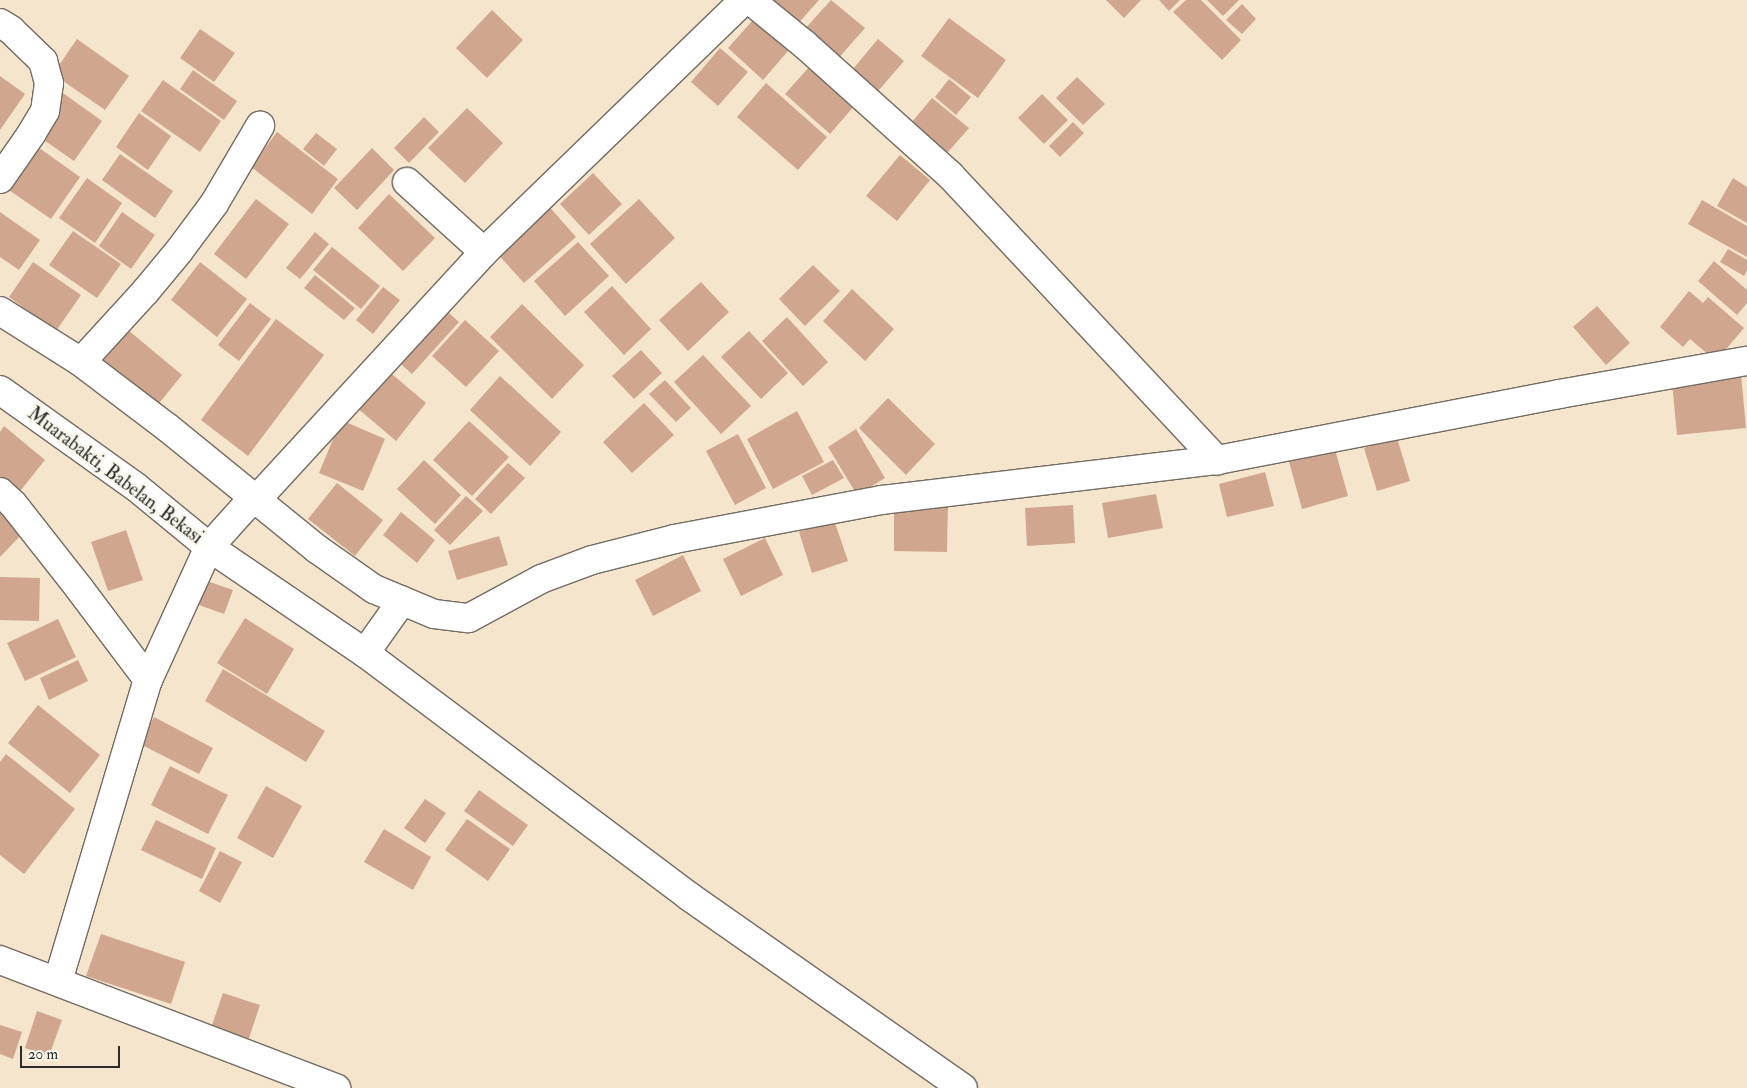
<!DOCTYPE html>
<html>
<head>
<meta charset="utf-8">
<style>
  body { margin:0 }
  #map { position:relative; width:1747px; height:1088px; overflow:hidden; background:#f5e5cc; font-family:"IM FELL Double Pica",serif }
  div>[style] { position:absolute }
  [style*='--x'] { left:calc(var(--x)*1px); top:calc(var(--y)*1px); width:calc(var(--w)*1px); rotate:calc(var(--a)*1deg) }
  .building>* { inset:0; background:#d0a78e }
  .roads { filter:drop-shadow(1px 0 #726c63) drop-shadow(-1px 0 #726c63) drop-shadow(0 1px #726c63) drop-shadow(0 -1px #726c63) }
  .minor>* { height:28px; margin:-14px; padding:0 14px; transform-origin:14px; border-radius:14px; background:#fff }
  .tertiary>* { height:28px; margin:-14px; padding:0 14px; transform-origin:14px; border-radius:14px; background:#fff }
  span { translate:-50% -50%; white-space:nowrap; text-align:center; line-height:1.15; -webkit-text-stroke:5px #fbf7ec; paint-order:stroke }
  .street-label { font-size:19px; color:#2b2b2b }
  .scale { position:absolute; left:20px; top:1046px; width:100px; height:22px; box-sizing:border-box; border:2px solid #2b2b2b; border-top:0; padding-left:6px; font-size:15px; line-height:18px; white-space:nowrap; color:#2b2b2b; -webkit-text-stroke:4px #fbf7ec; paint-order:stroke }
</style>
</head>
<body>
<div id="map">
  <div class="building">
    <i style="clip-path:polygon(766px 0,819px 0,795px 27px)"></i>
    <i style="clip-path:polygon(831px 0,865px 28px,836px 61px,803px 31px)"></i>
    <i style="clip-path:polygon(1106px 0,1141px 0,1124px 18px)"></i>
    <i style="clip-path:polygon(1159px 0,1180px 0,1169px 11px)"></i>
    <i style="clip-path:polygon(1186px 0,1201px 0,1241px 40px,1222px 60px,1173px 12px)"></i>
    <i style="clip-path:polygon(1207px 0,1239px 0,1223px 16px)"></i>
    <i style="clip-path:polygon(1242px 4px,1256px 19px,1242px 34px,1226px 20px)"></i>
    <i style="clip-path:polygon(492px 10px,523px 40px,487px 78px,456px 48px)"></i>
    <i style="clip-path:polygon(949px 18px,1006px 60px,978px 98px,921px 56px)"></i>
    <i style="clip-path:polygon(753px 20px,788px 51px,763px 80px,728px 48px)"></i>
    <i style="clip-path:polygon(200px 29px,235px 53px,214px 82px,180px 58px)"></i>
    <i style="clip-path:polygon(77px 39px,129px 76px,105px 110px,53px 74px)"></i>
    <i style="clip-path:polygon(878px 39px,904px 61px,873px 97px,848px 75px)"></i>
    <i style="clip-path:polygon(720px 48px,748px 72px,718px 106px,691px 82px)"></i>
    <i style="clip-path:polygon(810px 66px,855px 105px,830px 134px,785px 94px)"></i>
    <i style="clip-path:polygon(193px 70px,237px 101px,224px 120px,180px 89px)"></i>
    <i style="clip-path:polygon(0 76px,25px 94px,0 130px)"></i>
    <i style="clip-path:polygon(1077px 77px,1105px 104px,1083px 125px,1056px 98px)"></i>
    <i style="clip-path:polygon(949px 79px,971px 97px,956px 115px,935px 97px)"></i>
    <i style="clip-path:polygon(163px 80px,221px 121px,200px 152px,141px 111px)"></i>
    <i style="clip-path:polygon(766px 83px,827px 137px,798px 170px,737px 117px)"></i>
    <i style="clip-path:polygon(63px 93px,102px 121px,74px 161px,35px 134px)"></i>
    <i style="clip-path:polygon(1042px 94px,1068px 120px,1044px 144px,1018px 118px)"></i>
    <i style="clip-path:polygon(932px 98px,969px 128px,942px 159px,906px 129px)"></i>
    <i style="clip-path:polygon(467px 108px,503px 143px,465px 183px,428px 148px)"></i>
    <i style="clip-path:polygon(139px 113px,171px 136px,148px 170px,116px 147px)"></i>
    <i style="clip-path:polygon(424px 117px,439px 132px,409px 163px,394px 148px)"></i>
    <i style="clip-path:polygon(1073px 122px,1084px 133px,1060px 157px,1049px 146px)"></i>
    <i style="clip-path:polygon(277px 132px,338px 179px,312px 214px,251px 167px)"></i>
    <i style="clip-path:polygon(316px 133px,337px 149px,324px 166px,303px 149px)"></i>
    <i style="clip-path:polygon(28px 140px,80px 177px,51px 219px,0 184px)"></i>
    <i style="clip-path:polygon(372px 148px,394px 170px,357px 210px,334px 188px)"></i>
    <i style="clip-path:polygon(120px 154px,173px 191px,155px 218px,102px 180px)"></i>
    <i style="clip-path:polygon(900px 155px,930px 180px,897px 221px,866px 196px)"></i>
    <i style="clip-path:polygon(593px 173px,622px 204px,589px 235px,560px 204px)"></i>
    <i style="clip-path:polygon(87px 178px,122px 203px,95px 243px,59px 218px)"></i>
    <i style="clip-path:polygon(1733px 178px,1747px 187px,1747px 223px,1717px 206px)"></i>
    <i style="clip-path:polygon(389px 194px,435px 238px,403px 271px,358px 228px)"></i>
    <i style="clip-path:polygon(256px 199px,289px 224px,246px 279px,214px 254px)"></i>
    <i style="clip-path:polygon(639px 199px,675px 238px,626px 284px,590px 244px)"></i>
    <i style="clip-path:polygon(1702px 200px,1747px 226px,1747px 257px,1688px 224px)"></i>
    <i style="clip-path:polygon(546px 203px,576px 237px,524px 283px,494px 250px)"></i>
    <i style="clip-path:polygon(0 212px,40px 240px,19px 270px,0 257px)"></i>
    <i style="clip-path:polygon(122px 212px,155px 235px,131px 269px,99px 246px)"></i>
    <i style="clip-path:polygon(73px 231px,121px 264px,97px 298px,49px 265px)"></i>
    <i style="clip-path:polygon(315px 232px,329px 244px,300px 279px,286px 268px)"></i>
    <i style="clip-path:polygon(578px 242px,609px 276px,565px 316px,534px 281px)"></i>
    <i style="clip-path:polygon(332px 247px,380px 286px,361px 309px,313px 270px)"></i>
    <i style="clip-path:polygon(1728px 249px,1747px 260px,1747px 270px,1744px 276px,1720px 262px)"></i>
    <i style="clip-path:polygon(1714px 261px,1747px 290px,1747px 303px,1737px 315px,1698px 281px)"></i>
    <i style="clip-path:polygon(33px 262px,81px 295px,56px 331px,9px 297px)"></i>
    <i style="clip-path:polygon(200px 262px,247px 299px,217px 337px,171px 300px)"></i>
    <i style="clip-path:polygon(813px 265px,840px 291px,805px 326px,779px 299px)"></i>
    <i style="clip-path:polygon(315px 275px,355px 308px,344px 320px,304px 288px)"></i>
    <i style="clip-path:polygon(701px 282px,729px 312px,688px 351px,659px 320px)"></i>
    <i style="clip-path:polygon(612px 286px,651px 329px,624px 355px,584px 312px)"></i>
    <i style="clip-path:polygon(383px 287px,400px 300px,373px 334px,356px 320px)"></i>
    <i style="clip-path:polygon(852px 289px,894px 329px,865px 361px,823px 321px)"></i>
    <i style="clip-path:polygon(1689px 291px,1703px 303px,1708px 297px,1744px 328px,1716px 361px,1690px 339px,1683px 347px,1660px 327px)"></i>
    <i style="clip-path:polygon(250px 303px,271px 319px,239px 361px,218px 345px)"></i>
    <i style="clip-path:polygon(522px 304px,584px 365px,552px 399px,490px 337px)"></i>
    <i style="clip-path:polygon(440px 305px,459px 322px,412px 374px,393px 357px)"></i>
    <i style="clip-path:polygon(1597px 306px,1630px 343px,1606px 365px,1573px 327px)"></i>
    <i style="clip-path:polygon(787px 317px,828px 362px,803px 386px,762px 341px)"></i>
    <i style="clip-path:polygon(276px 319px,324px 355px,248px 456px,201px 420px)"></i>
    <i style="clip-path:polygon(465px 320px,499px 351px,466px 387px,432px 356px)"></i>
    <i style="clip-path:polygon(128px 330px,182px 375px,156px 407px,102px 362px)"></i>
    <i style="clip-path:polygon(749px 331px,788px 373px,761px 399px,721px 357px)"></i>
    <i style="clip-path:polygon(641px 350px,662px 373px,634px 399px,612px 376px)"></i>
    <i style="clip-path:polygon(703px 355px,751px 406px,721px 434px,674px 382px)"></i>
    <i style="clip-path:polygon(386px 369px,426px 403px,396px 441px,355px 406px)"></i>
    <i style="clip-path:polygon(1741px 374px,1746px 428px,1677px 435px,1672px 382px)"></i>
    <i style="clip-path:polygon(500px 376px,561px 432px,530px 466px,470px 410px)"></i>
    <i style="clip-path:polygon(665px 380px,691px 408px,676px 422px,649px 394px)"></i>
    <i style="clip-path:polygon(888px 398px,935px 444px,906px 475px,859px 428px)"></i>
    <i style="clip-path:polygon(644px 403px,674px 435px,632px 473px,603px 442px)"></i>
    <i style="clip-path:polygon(797px 411px,824px 462px,773px 489px,747px 439px)"></i>
    <i style="clip-path:polygon(341px 420px,385px 439px,363px 491px,319px 473px)"></i>
    <i style="clip-path:polygon(469px 421px,509px 457px,472px 496px,433px 460px)"></i>
    <i style="clip-path:polygon(4px 426px,45px 460px,17px 495px,0 480px,0 432px)"></i>
    <i style="clip-path:polygon(856px 429px,885px 478px,857px 495px,828px 447px)"></i>
    <i style="clip-path:polygon(738px 434px,766px 488px,735px 505px,706px 451px)"></i>
    <i style="clip-path:polygon(1397px 438px,1410px 481px,1377px 491px,1364px 448px)"></i>
    <i style="clip-path:polygon(1334px 446px,1348px 496px,1302px 509px,1288px 458px)"></i>
    <i style="clip-path:polygon(424px 460px,461px 495px,435px 524px,397px 489px)"></i>
    <i style="clip-path:polygon(833px 460px,844px 478px,812px 495px,802px 476px)"></i>
    <i style="clip-path:polygon(508px 463px,525px 478px,491px 514px,475px 499px)"></i>
    <i style="clip-path:polygon(1265px 472px,1274px 506px,1227px 517px,1219px 484px)"></i>
    <i style="clip-path:polygon(337px 483px,383px 520px,355px 556px,308px 519px)"></i>
    <i style="clip-path:polygon(1156px 494px,1163px 528px,1108px 538px,1102px 503px)"></i>
    <i style="clip-path:polygon(466px 496px,483px 511px,450px 545px,434px 530px)"></i>
    <i style="clip-path:polygon(894px 503px,948px 503px,947px 552px,894px 551px)"></i>
    <i style="clip-path:polygon(1073px 505px,1075px 543px,1027px 546px,1025px 508px)"></i>
    <i style="clip-path:polygon(0 509px,24px 532px,0 557px)"></i>
    <i style="clip-path:polygon(401px 512px,435px 540px,417px 563px,383px 535px)"></i>
    <i style="clip-path:polygon(834px 520px,848px 561px,812px 573px,799px 532px)"></i>
    <i style="clip-path:polygon(126px 530px,143px 580px,108px 591px,91px 542px)"></i>
    <i style="clip-path:polygon(499px 536px,508px 565px,457px 580px,448px 551px)"></i>
    <i style="clip-path:polygon(765px 538px,783px 575px,741px 596px,723px 559px)"></i>
    <i style="clip-path:polygon(683px 555px,701px 591px,653px 616px,635px 580px)"></i>
    <i style="clip-path:polygon(0 577px,40px 578px,39px 621px,0 620px)"></i>
    <i style="clip-path:polygon(207px 581px,233px 590px,224px 614px,199px 605px)"></i>
    <i style="clip-path:polygon(245px 618px,294px 649px,267px 694px,217px 663px)"></i>
    <i style="clip-path:polygon(58px 619px,76px 657px,25px 681px,7px 643px)"></i>
    <i style="clip-path:polygon(78px 660px,88px 681px,49px 700px,40px 678px)"></i>
    <i style="clip-path:polygon(223px 669px,325px 731px,306px 762px,205px 701px)"></i>
    <i style="clip-path:polygon(38px 705px,100px 755px,70px 793px,8px 743px)"></i>
    <i style="clip-path:polygon(154px 717px,213px 748px,199px 774px,140px 744px)"></i>
    <i style="clip-path:polygon(6px 754px,75px 809px,24px 874px,0 855px,0 762px)"></i>
    <i style="clip-path:polygon(170px 766px,228px 795px,208px 834px,151px 805px)"></i>
    <i style="clip-path:polygon(266px 786px,302px 806px,273px 858px,237px 838px)"></i>
    <i style="clip-path:polygon(479px 790px,528px 825px,513px 846px,464px 811px)"></i>
    <i style="clip-path:polygon(425px 799px,446px 813px,425px 843px,404px 828px)"></i>
    <i style="clip-path:polygon(467px 819px,510px 849px,488px 881px,445px 850px)"></i>
    <i style="clip-path:polygon(156px 820px,216px 848px,202px 879px,141px 850px)"></i>
    <i style="clip-path:polygon(384px 829px,431px 857px,413px 890px,364px 862px)"></i>
    <i style="clip-path:polygon(220px 851px,242px 862px,220px 903px,199px 891px)"></i>
    <i style="clip-path:polygon(101px 934px,185px 962px,171px 1004px,86px 976px)"></i>
    <i style="clip-path:polygon(223px 993px,260px 1005px,248px 1041px,211px 1028px)"></i>
    <i style="clip-path:polygon(37px 1011px,62px 1020px,49px 1056px,25px 1048px)"></i>
    <i style="clip-path:polygon(0 1025px,22px 1032px,13px 1059px,0 1054px)"></i>
  </div>
  <div class="roads">
    <div class="minor">
      <i style="--x:750;--y:0;--w:70;--a:39.2"></i>
      <i style="--x:804;--y:44;--w:196;--a:41.9"></i>
      <i style="--x:950;--y:175;--w:391;--a:46.9"></i>
      <i style="--x:0;--y:23;--w:13;--a:32"></i>
      <i style="--x:11;--y:30;--w:45;--a:44.1"></i>
      <i style="--x:43;--y:61;--w:23;--a:75"></i>
      <i style="--x:49;--y:83;--w:28;--a:98"></i>
      <i style="--x:45;--y:111;--w:26;--a:121"></i>
      <i style="--x:32;--y:133;--w:56;--a:124.8"></i>
      <i style="--x:407;--y:182;--w:104;--a:42.3"></i>
      <i style="--x:0;--y:311;--w:96;--a:32.2"></i>
      <i style="--x:81;--y:362;--w:109;--a:37.2"></i>
      <i style="--x:168;--y:428;--w:192;--a:39.1"></i>
      <i style="--x:317;--y:549;--w:70;--a:35.1"></i>
      <i style="--x:374;--y:589;--w:65;--a:22.6"></i>
      <i style="--x:434;--y:614;--w:35;--a:7"></i>
      <i style="--x:469;--y:618;--w:82;--a:-28.4"></i>
      <i style="--x:541;--y:579;--w:54;--a:-20.4"></i>
      <i style="--x:592;--y:560;--w:86;--a:-14.2"></i>
      <i style="--x:675;--y:539;--w:211;--a:-10.7"></i>
      <i style="--x:882;--y:500;--w:337;--a:-6.8"></i>
      <i style="--x:1217;--y:460;--w:348;--a:-10.9"></i>
      <i style="--x:1559;--y:394;--w:191;--a:-10"></i>
      <i style="--x:81;--y:362;--w:95;--a:-47.6"></i>
      <i style="--x:145;--y:292;--w:53;--a:-50.3"></i>
      <i style="--x:179;--y:251;--w:59;--a:-53.3"></i>
      <i style="--x:214;--y:204;--w:91;--a:-59.5"></i>
      <i style="--x:0;--y:390;--w:167;--a:35.5"></i>
      <i style="--x:136;--y:487;--w:94;--a:39.4"></i>
      <i style="--x:209;--y:547;--w:189;--a:34.2"></i>
      <i style="--x:365;--y:653;--w:406;--a:36.9"></i>
      <i style="--x:690;--y:897;--w:333;--a:35"></i>
      <i style="--x:0;--y:492;--w:18;--a:43"></i>
      <i style="--x:13;--y:504;--w:107;--a:51.8"></i>
      <i style="--x:79;--y:588;--w:115;--a:53.1"></i>
      <i style="--x:365;--y:653;--w:64;--a:-54.6"></i>
      <i style="--x:58;--y:981;--w:314;--a:-73.4"></i>
      <i style="--x:148;--y:680;--w:146;--a:-65.4"></i>
      <i style="--x:209;--y:547;--w:54;--a:-48"></i>
      <i style="--x:245;--y:507;--w:14;--a:-34"></i>
      <i style="--x:257;--y:499;--w:335;--a:-47.4"></i>
      <i style="--x:484;--y:252;--w:362;--a:-44.1"></i>
    </div>
    <div class="tertiary">
      <i style="--x:0;--y:960;--w:360;--a:20.9"></i>
    </div>
  </div>
  <div class="street-label">
    <span style="left:115px;top:476px;rotate:37deg">Muarabakti, Babelan, Bekasi</span>
  </div>
  <div class="scale">20 m</div>
</div>
</body>
</html>
